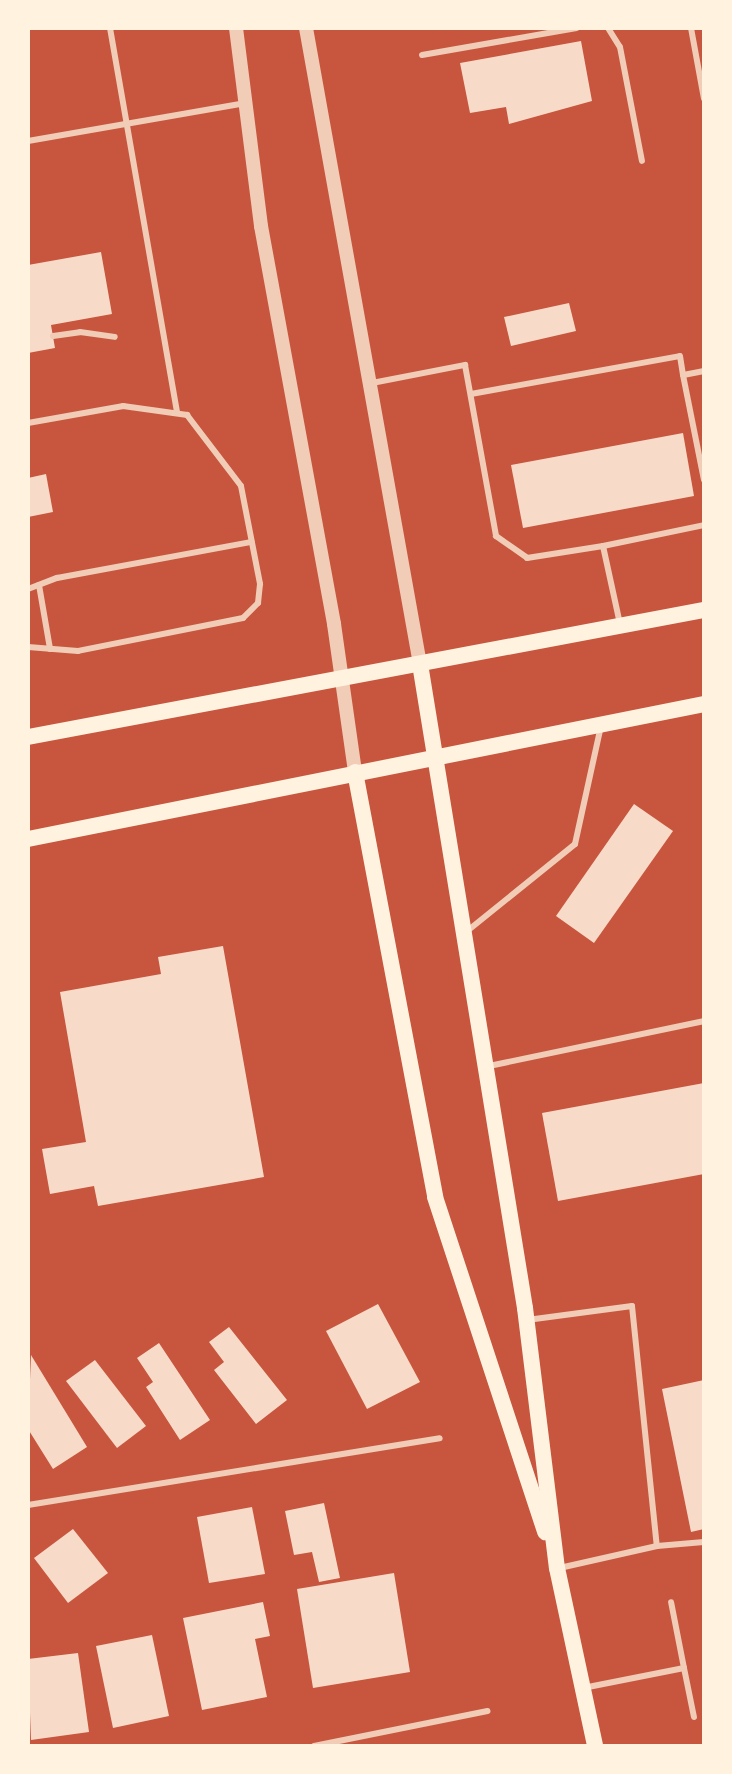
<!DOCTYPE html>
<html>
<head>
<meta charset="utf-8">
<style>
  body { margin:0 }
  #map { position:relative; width:732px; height:1774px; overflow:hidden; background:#c8553d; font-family:Roboto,sans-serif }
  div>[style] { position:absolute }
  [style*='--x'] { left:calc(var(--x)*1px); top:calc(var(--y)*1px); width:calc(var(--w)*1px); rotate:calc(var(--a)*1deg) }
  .building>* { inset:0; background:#f7dbc8 }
  .service>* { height:6px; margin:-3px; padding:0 3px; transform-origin:3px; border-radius:3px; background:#f1ccb7 }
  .tertiary>* { height:14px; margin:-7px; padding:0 7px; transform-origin:7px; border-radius:7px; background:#f1ccb7 }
  .secondary>* { height:16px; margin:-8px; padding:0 8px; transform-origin:8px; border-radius:8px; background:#fff3e0 }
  span { translate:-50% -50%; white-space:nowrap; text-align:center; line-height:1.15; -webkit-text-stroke:8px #fff3e0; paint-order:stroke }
  .frame { position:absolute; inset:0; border:30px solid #fff3e0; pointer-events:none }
</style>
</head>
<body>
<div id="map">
  <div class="building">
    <i style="clip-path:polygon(581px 41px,592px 101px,509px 124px,506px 107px,470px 113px,460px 63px)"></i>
    <i style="clip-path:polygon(101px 252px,112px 314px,51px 325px,55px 348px,28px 353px,28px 265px)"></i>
    <i style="clip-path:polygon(569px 303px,576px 331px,511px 346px,504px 317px)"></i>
    <i style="clip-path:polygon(683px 433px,694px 496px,523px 528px,511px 465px)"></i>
    <i style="clip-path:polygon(46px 474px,53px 512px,28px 517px,28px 478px)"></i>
    <i style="clip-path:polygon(634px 804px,673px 831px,594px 943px,556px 916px)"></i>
    <i style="clip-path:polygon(223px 946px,264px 1177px,98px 1206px,94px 1186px,50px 1194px,42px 1149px,86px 1142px,60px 992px,161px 974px,158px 957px)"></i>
    <i style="clip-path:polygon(704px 1083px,704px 1174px,558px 1201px,542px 1113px)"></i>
    <i style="clip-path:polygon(378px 1304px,420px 1382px,367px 1409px,326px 1331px)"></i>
    <i style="clip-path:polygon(229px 1327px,287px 1400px,256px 1424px,214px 1370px,224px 1362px,209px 1342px)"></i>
    <i style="clip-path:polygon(159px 1343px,210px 1420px,180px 1440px,146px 1387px,153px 1382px,137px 1358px)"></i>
    <i style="clip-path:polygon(31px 1355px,87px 1447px,53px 1469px,28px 1429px)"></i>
    <i style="clip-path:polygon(95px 1360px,146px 1426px,117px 1448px,66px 1381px)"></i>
    <i style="clip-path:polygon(704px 1380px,704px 1529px,691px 1532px,662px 1389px)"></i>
    <i style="clip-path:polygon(324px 1503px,340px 1578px,319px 1582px,312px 1552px,294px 1555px,285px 1511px)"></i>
    <i style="clip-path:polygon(252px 1507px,265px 1574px,209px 1583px,197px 1517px)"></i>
    <i style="clip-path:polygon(73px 1529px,108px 1573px,68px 1603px,34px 1558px)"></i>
    <i style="clip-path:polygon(394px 1573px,410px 1672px,313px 1688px,297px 1589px)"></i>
    <i style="clip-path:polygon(263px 1602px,270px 1636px,255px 1639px,267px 1697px,202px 1710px,183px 1618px)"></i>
    <i style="clip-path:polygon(152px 1635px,169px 1716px,113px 1728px,96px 1646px)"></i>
    <i style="clip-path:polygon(78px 1653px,89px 1732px,31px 1740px,28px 1659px)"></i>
  </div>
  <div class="service">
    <i style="--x:110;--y:28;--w:390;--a:80.1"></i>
    <i style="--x:608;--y:28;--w:22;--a:58"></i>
    <i style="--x:620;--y:47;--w:116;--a:79.1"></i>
    <i style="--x:691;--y:28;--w:72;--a:79.6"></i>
    <i style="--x:422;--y:55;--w:157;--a:-9.9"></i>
    <i style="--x:28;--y:141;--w:221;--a:-9.9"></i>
    <i style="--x:53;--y:336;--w:27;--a:-8"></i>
    <i style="--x:80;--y:332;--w:35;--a:8"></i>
    <i style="--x:704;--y:371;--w:21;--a:169"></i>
    <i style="--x:683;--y:375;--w:107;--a:78.7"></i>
    <i style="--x:372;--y:383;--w:95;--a:-11"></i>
    <i style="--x:465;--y:365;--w:174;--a:79.7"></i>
    <i style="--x:496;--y:536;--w:38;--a:35"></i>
    <i style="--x:527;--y:558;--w:77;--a:-9"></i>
    <i style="--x:603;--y:546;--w:80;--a:77.7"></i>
    <i style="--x:471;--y:394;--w:212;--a:-10.3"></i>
    <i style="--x:680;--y:356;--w:19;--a:81"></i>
    <i style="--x:28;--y:423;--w:97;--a:-10.1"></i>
    <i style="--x:123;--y:406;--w:65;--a:8"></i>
    <i style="--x:187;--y:415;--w:89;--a:52.7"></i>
    <i style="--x:241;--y:486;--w:100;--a:79"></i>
    <i style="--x:260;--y:584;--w:19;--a:96"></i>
    <i style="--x:258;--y:603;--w:21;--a:135"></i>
    <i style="--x:243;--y:618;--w:168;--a:168.7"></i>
    <i style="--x:78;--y:651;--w:50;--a:-175.4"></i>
    <i style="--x:603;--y:546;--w:103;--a:-11.7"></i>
    <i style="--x:39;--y:585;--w:65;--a:80.2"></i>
    <i style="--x:28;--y:589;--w:31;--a:-21"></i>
    <i style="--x:57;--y:578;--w:198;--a:-10.5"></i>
    <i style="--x:466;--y:932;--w:140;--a:-38.9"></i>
    <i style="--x:575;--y:844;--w:121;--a:-77.6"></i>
    <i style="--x:489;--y:1066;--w:220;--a:-11.8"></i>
    <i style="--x:527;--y:1320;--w:106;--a:-7.6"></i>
    <i style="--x:632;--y:1306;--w:241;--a:84.1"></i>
    <i style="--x:657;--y:1546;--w:100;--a:167.3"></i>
    <i style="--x:28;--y:1505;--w:417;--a:-9.2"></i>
    <i style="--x:657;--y:1546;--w:47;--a:-4.9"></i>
    <i style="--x:684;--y:1668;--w:50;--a:78.5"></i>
    <i style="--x:583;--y:1688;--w:103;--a:-11.2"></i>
    <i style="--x:684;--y:1668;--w:67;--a:-101.1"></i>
    <i style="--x:314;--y:1746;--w:177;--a:-11.4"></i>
  </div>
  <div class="tertiary">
    <i style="--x:236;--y:28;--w:200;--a:82.8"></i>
    <i style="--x:261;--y:226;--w:405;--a:79.6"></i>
    <i style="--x:334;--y:624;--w:149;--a:81.9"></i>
    <i style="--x:306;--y:28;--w:646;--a:79.84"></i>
  </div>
  <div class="secondary">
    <i style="--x:420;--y:664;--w:653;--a:80.74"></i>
    <i style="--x:525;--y:1308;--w:262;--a:83"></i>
    <i style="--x:557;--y:1568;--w:182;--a:77.9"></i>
    <i style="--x:28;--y:737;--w:688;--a:-10.64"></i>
    <i style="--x:355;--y:772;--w:432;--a:79.3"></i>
    <i style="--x:435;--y:1197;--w:353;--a:71.8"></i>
    <i style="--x:28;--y:839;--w:689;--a:-11.29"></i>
  </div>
  <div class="frame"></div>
</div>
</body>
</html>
